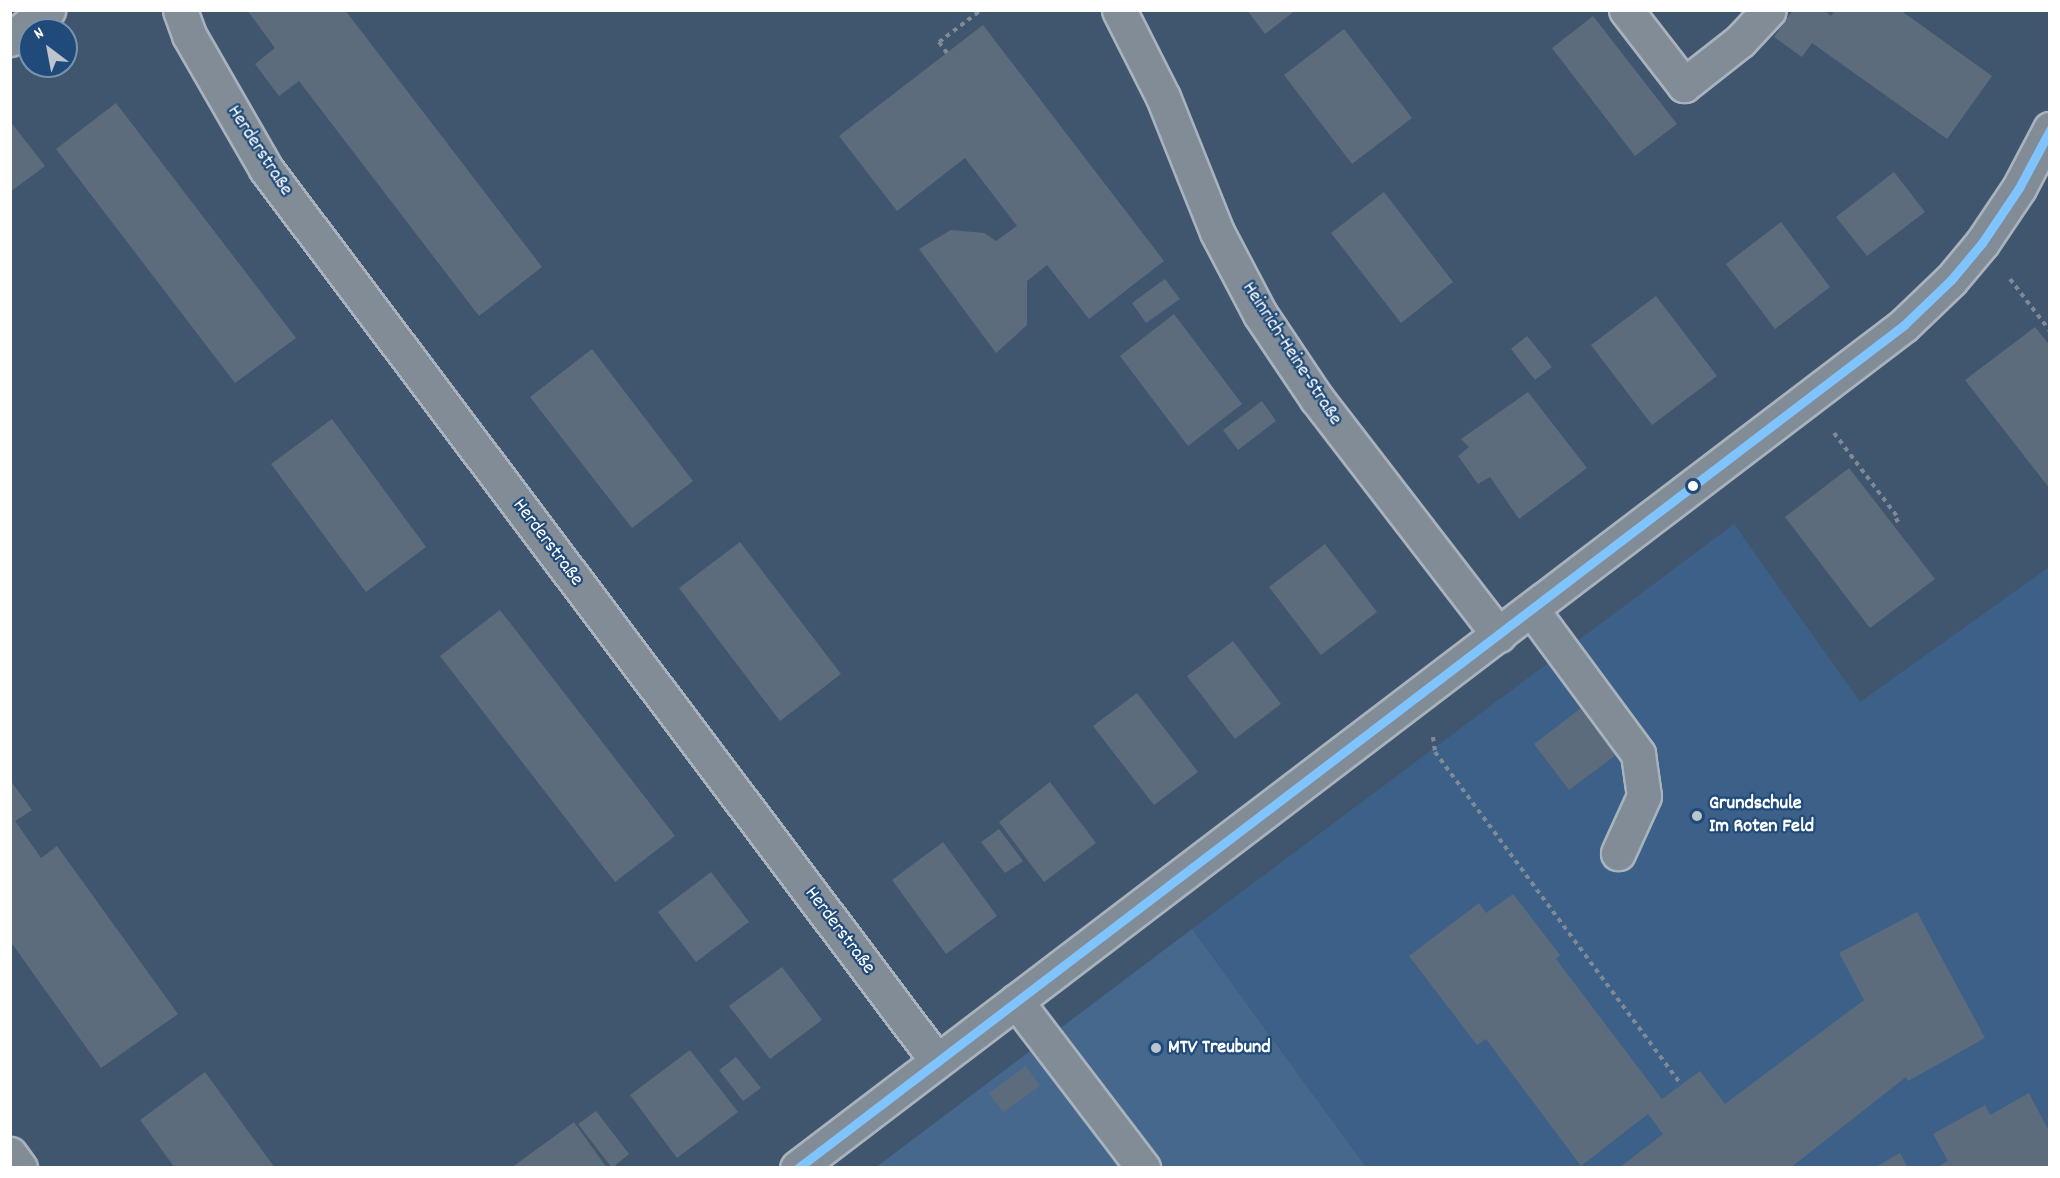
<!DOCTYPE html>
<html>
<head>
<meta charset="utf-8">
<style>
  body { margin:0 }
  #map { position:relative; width:2060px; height:1178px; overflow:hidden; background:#40566e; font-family:Dekko,sans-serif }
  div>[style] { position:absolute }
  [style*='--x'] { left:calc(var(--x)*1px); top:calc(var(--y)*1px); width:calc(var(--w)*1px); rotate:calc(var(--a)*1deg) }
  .built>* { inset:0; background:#3c6087 }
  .green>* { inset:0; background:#47688d }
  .building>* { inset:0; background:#5c6c7d }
  .path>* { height:4px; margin-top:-2px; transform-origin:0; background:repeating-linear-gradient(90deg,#808a96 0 4.5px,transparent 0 9px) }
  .roads { filter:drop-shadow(2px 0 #a9b3be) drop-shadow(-2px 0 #a9b3be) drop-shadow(0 2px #a9b3be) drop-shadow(0 -2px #a9b3be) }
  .minor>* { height:33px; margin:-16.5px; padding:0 16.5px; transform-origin:16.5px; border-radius:16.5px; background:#818c97 }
  .bus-1>* { height:9px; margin:-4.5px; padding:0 4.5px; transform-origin:4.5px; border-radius:4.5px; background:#80c4ff }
  .dots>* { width:16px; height:16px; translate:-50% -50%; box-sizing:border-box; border:3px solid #1f4a7a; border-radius:50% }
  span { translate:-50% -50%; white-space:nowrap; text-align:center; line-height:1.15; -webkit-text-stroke:4.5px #1f4a7a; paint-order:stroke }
  .street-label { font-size:20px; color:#fff }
  .poi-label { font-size:20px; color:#fff; font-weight:700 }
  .left { translate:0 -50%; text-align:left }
  .frame { position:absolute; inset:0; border:12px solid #fff; pointer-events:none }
  .north { position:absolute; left:18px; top:18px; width:60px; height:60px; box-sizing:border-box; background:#1f4a7a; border:2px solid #7992af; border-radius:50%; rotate:328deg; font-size:16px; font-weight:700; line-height:24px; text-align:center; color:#fff }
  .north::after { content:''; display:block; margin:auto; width:21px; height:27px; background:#bcc4cc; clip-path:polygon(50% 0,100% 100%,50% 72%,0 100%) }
</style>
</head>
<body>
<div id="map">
  <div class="built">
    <i style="clip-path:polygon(1734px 524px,1860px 702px,2049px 567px,2049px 1167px,1366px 1167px,1192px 929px)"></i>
  </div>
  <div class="green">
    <i style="clip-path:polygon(1192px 929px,1366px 1167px,875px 1168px)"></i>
  </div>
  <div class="building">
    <i style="clip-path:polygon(247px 10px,345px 10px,542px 267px,479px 316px,299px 81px,279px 96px,255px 64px,275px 48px)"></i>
    <i style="clip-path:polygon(1247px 10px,1296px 10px,1265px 34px)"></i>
    <i style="clip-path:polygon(1793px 10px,1824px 10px,1831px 16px,1835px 10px,1900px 10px,1992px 76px,1947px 139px,1812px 43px,1802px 57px,1774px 37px)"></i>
    <i style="clip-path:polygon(1593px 16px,1677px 124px,1635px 156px,1552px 48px)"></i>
    <i style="clip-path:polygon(983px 25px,1164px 261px,1089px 319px,1047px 265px,1027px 281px,1027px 325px,996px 353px,919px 249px,951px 230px,984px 233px,996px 241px,1017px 226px,965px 158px,897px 211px,839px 136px)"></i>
    <i style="clip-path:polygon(1344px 29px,1412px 118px,1352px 164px,1284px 75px)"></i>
    <i style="clip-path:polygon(116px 103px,296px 338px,235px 383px,56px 149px)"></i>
    <i style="clip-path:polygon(10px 121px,45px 166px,10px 192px)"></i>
    <i style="clip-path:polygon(1894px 172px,1925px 212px,1867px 256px,1836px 217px)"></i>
    <i style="clip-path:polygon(1384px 192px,1453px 282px,1401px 323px,1331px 233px)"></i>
    <i style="clip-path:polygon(1781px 222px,1830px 287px,1775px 329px,1726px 264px)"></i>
    <i style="clip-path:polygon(1165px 279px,1180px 299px,1146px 323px,1132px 303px)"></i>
    <i style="clip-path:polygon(1656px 296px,1717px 376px,1652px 425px,1591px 345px)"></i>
    <i style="clip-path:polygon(1174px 314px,1242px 404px,1188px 446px,1120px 356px)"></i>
    <i style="clip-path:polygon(2035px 327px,2050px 346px,2050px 489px,1965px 380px)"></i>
    <i style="clip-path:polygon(1527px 336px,1552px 367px,1535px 380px,1511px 349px)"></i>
    <i style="clip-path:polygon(592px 349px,693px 481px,632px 528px,530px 397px)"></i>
    <i style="clip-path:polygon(1528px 392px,1587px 468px,1519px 519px,1490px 477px,1478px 484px,1458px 456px,1469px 447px,1461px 439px)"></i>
    <i style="clip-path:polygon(1262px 401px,1276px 421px,1238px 450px,1223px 430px)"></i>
    <i style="clip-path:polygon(332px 419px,426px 547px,366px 592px,271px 464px)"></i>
    <i style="clip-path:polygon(1849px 468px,1935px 579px,1870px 628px,1785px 517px)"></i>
    <i style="clip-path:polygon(740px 542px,841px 674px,780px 721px,679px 588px)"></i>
    <i style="clip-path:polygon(1325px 544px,1377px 612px,1321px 655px,1269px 587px)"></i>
    <i style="clip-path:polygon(500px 610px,675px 836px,615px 882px,440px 656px)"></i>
    <i style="clip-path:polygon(1233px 641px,1281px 704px,1235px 739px,1187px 676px)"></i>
    <i style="clip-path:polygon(1137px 693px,1198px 772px,1154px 805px,1093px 726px)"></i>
    <i style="clip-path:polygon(1581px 708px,1616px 755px,1569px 790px,1534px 744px)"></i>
    <i style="clip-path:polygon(10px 780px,32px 810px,15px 821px,41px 858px,57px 846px,178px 1014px,101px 1068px,10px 941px)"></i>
    <i style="clip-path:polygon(1050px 782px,1096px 843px,1044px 882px,999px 822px)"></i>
    <i style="clip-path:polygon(999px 829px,1023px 861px,1005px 873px,981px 842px)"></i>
    <i style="clip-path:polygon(943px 842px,997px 916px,946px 954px,892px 880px)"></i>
    <i style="clip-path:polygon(711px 872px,749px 922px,696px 962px,658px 912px)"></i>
    <i style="clip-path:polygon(1513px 894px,1560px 955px,1556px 959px,1662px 1099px,1700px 1071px,1725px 1104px,1864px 1000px,1839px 953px,1917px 912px,1985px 1038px,1908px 1081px,1906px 1077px,1790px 1168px,1619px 1168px,1663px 1134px,1648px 1114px,1581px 1166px,1486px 1039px,1477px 1045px,1409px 956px,1479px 903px,1486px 913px)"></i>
    <i style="clip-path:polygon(782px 967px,822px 1020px,770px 1059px,729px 1006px)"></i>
    <i style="clip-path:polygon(690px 1050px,738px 1112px,677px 1158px,630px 1095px)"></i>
    <i style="clip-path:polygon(736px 1057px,761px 1088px,743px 1101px,719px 1070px)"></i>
    <i style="clip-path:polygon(1026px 1066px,1040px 1086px,1003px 1112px,989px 1093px)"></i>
    <i style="clip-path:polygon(205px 1072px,275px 1168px,175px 1168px,140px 1120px)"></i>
    <i style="clip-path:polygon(2029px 1093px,2050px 1133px,2050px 1168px,1936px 1168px,1948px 1161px,1933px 1134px,1985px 1105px,1990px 1115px)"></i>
    <i style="clip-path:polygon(596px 1111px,629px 1154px,612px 1168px,578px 1124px)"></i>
    <i style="clip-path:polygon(574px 1122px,607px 1168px,511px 1168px)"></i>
    <i style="clip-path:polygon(1900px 1153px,1908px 1168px,1874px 1168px)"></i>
  </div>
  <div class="path">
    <i style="--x:947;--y:53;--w:14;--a:-126"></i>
    <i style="--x:939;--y:42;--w:53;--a:-37.3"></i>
    <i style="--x:2010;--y:279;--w:66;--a:52.4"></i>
    <i style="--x:1834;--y:433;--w:108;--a:52.9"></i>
    <i style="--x:1899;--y:519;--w:8;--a:150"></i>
    <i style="--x:1433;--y:737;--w:15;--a:82"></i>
    <i style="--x:1435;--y:752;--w:413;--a:53.5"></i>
  </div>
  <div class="roads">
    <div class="minor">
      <i style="--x:180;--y:10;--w:27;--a:70"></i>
      <i style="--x:189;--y:35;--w:155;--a:60.1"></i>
      <i style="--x:266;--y:169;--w:1116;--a:53.05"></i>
      <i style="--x:1119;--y:10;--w:97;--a:63.2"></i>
      <i style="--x:1163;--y:97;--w:145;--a:68.2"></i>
      <i style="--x:1217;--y:232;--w:93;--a:62.3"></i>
      <i style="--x:1260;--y:314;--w:102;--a:56.2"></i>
      <i style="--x:1317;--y:399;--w:298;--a:52.4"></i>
      <i style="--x:1626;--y:10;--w:95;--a:52.3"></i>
      <i style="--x:1684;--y:85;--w:71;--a:-38.2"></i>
      <i style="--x:1740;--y:41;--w:42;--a:-46.9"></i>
      <i style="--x:10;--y:39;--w:48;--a:-37.3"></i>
      <i style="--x:1532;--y:610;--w:179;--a:53.6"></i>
      <i style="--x:1638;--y:754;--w:42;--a:81.9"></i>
      <i style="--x:1644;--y:796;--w:63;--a:114.5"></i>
      <i style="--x:1016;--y:1001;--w:210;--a:52.7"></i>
      <i style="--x:10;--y:1154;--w:17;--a:54"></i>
      <i style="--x:797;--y:1168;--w:1391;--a:-37.29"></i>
      <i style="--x:1904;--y:325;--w:65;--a:-43.8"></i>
      <i style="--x:1951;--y:280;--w:48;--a:-50"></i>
      <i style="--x:1982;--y:243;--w:66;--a:-56.1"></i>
      <i style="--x:2019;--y:188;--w:67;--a:-62.3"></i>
    </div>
  </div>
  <div class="bus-1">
    <i style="--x:798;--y:1168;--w:1391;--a:-37.31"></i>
    <i style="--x:1904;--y:325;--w:65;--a:-43.8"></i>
    <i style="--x:1951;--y:280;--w:48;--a:-50"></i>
    <i style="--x:1982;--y:243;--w:66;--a:-56.1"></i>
    <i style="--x:2019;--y:188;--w:66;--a:-61.9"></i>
  </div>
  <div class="dots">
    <i style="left:1693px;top:486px;background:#fff"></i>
    <i style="left:1697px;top:816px;background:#bcc4cc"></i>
    <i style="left:1156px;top:1048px;background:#bcc4cc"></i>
  </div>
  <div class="street-label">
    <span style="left:259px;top:151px;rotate:57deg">Herderstraße</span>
    <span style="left:1291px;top:354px;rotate:57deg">Heinrich-Heine-Straße</span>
    <span style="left:547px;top:543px;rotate:53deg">Herderstraße</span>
    <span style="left:839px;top:931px;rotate:53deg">Herderstraße</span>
  </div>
  <div class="poi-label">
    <span class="left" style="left:1709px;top:816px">Grundschule<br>Im Roten Feld</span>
    <span class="left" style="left:1168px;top:1048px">MTV Treubund</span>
  </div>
  <div class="frame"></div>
  <div class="north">N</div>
</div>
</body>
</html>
